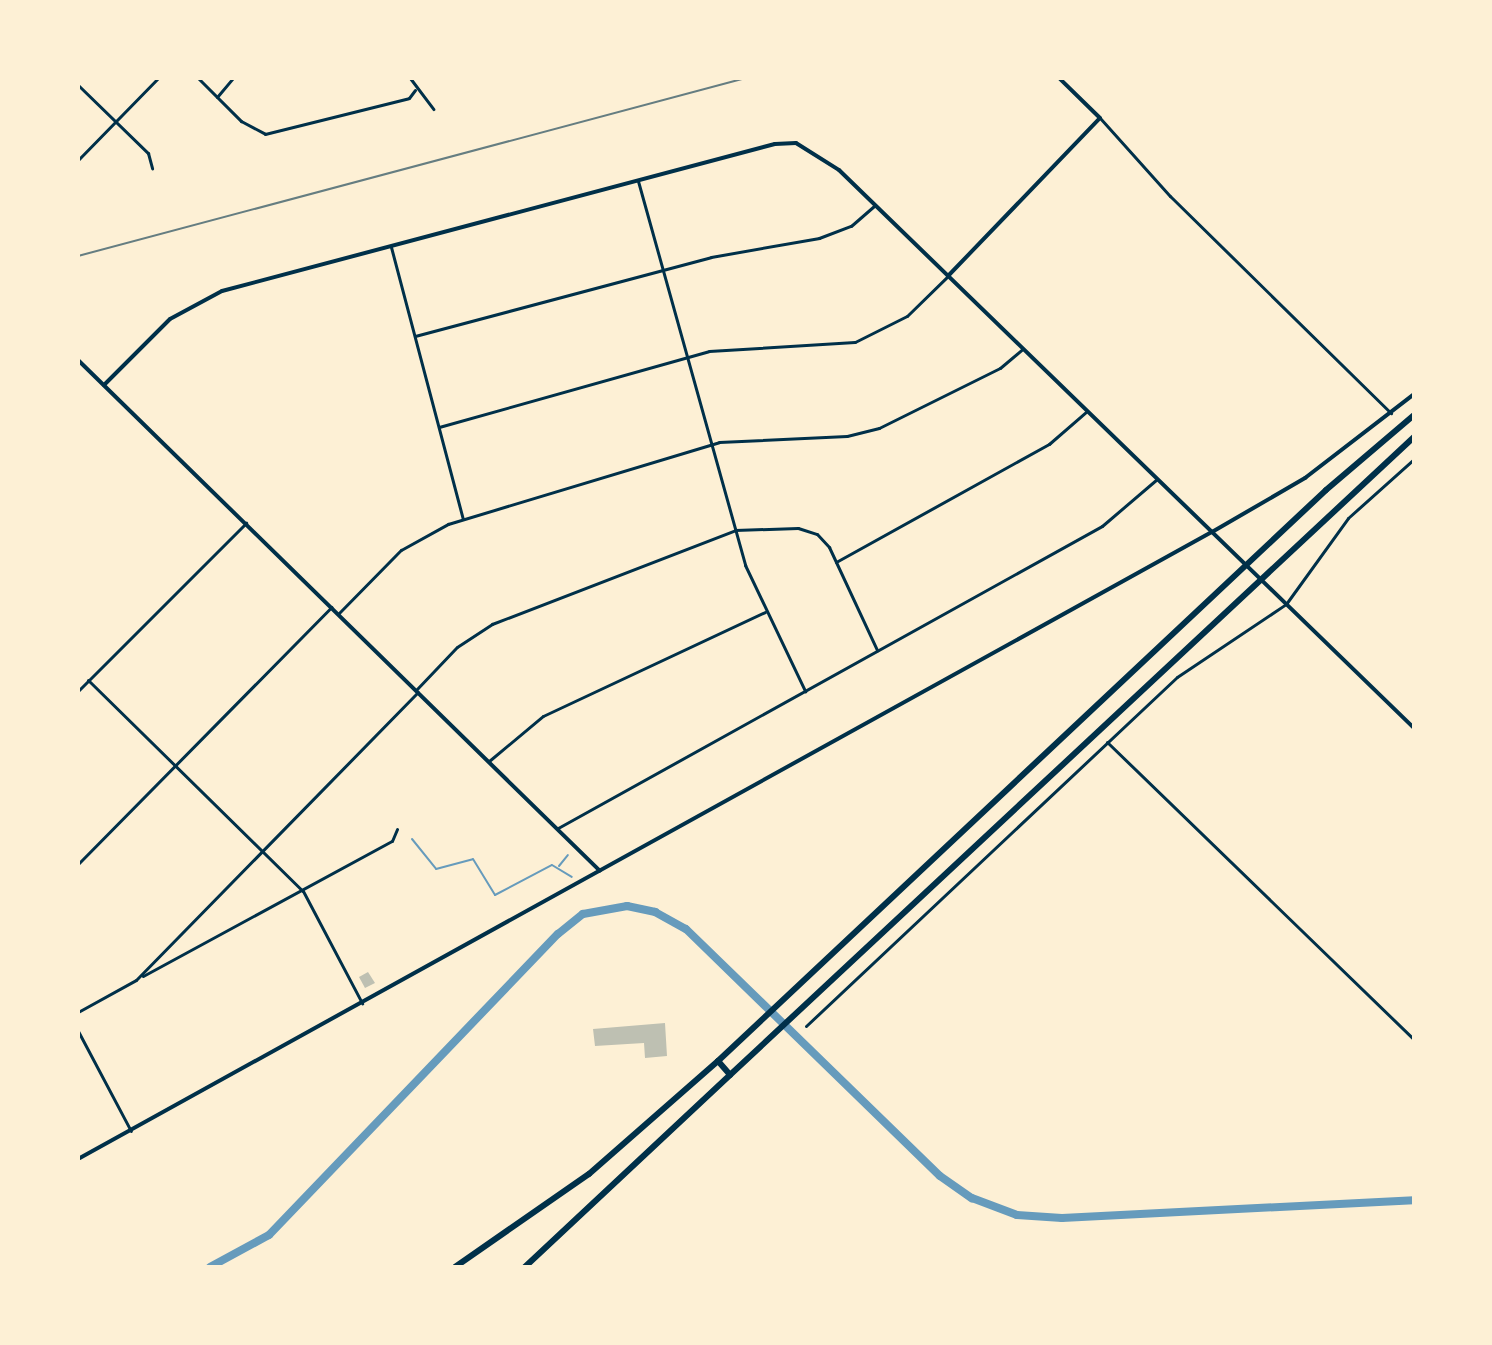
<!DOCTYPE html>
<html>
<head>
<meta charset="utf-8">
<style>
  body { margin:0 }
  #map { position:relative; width:1492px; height:1345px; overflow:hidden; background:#fdf0d5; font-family:"Libre Baskerville",serif }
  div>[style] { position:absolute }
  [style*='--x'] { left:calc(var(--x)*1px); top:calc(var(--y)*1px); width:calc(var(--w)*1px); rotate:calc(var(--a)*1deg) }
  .stream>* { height:2px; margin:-1px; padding:0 1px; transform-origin:1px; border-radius:1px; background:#669bbc }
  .canal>* { height:8px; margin:-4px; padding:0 4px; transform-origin:4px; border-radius:4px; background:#669bbc }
  .building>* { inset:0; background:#bec0b2 }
  .minor>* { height:3px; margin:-1.5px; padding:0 1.5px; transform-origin:1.5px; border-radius:1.5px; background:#003049 }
  .tertiary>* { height:4px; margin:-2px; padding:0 2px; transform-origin:2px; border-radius:2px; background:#003049 }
  .trunk>* { height:6px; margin:-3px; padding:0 3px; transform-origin:3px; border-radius:3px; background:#003049 }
  .motorway>* { height:6px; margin:-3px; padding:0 3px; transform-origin:3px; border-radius:3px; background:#003049 }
  .rail>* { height:2px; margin:-1px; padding:0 1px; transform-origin:1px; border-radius:1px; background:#657d81 }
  span { translate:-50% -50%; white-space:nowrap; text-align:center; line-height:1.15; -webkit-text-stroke:6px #fdf0d5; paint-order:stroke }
  .frame { position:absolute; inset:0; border:80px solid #fdf0d5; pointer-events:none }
</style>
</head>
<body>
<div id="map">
  <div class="stream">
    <i style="--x:412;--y:839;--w:38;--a:51"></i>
    <i style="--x:436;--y:869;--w:38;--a:-15"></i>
    <i style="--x:473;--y:859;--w:42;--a:58.6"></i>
    <i style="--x:495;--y:895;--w:64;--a:-27.8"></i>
    <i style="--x:552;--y:865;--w:23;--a:31"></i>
    <i style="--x:559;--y:866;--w:14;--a:-51"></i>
  </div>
  <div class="canal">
    <i style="--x:210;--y:1267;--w:67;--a:-28.5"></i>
    <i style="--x:269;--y:1235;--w:417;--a:-46.2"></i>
    <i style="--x:558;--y:934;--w:32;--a:-39"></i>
    <i style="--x:583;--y:914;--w:45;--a:-10.3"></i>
    <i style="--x:627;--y:906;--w:29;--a:12"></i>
    <i style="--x:655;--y:912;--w:35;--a:29"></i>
    <i style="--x:686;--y:929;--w:354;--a:44.2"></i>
    <i style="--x:940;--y:1176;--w:39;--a:35"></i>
    <i style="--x:972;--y:1198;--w:48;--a:20.7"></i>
    <i style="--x:1017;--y:1215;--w:45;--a:3.8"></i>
    <i style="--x:1062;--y:1218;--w:352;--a:-2.9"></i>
  </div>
  <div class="building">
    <i style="clip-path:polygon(368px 972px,375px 983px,365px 988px,359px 977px)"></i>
    <i style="clip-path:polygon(665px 1023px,667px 1056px,645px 1058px,644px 1043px,595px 1046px,593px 1029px)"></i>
  </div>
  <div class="minor">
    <i style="--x:198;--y:78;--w:61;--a:45"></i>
    <i style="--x:241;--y:121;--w:27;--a:28"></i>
    <i style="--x:265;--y:134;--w:148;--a:-14"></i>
    <i style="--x:409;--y:98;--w:10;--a:-53"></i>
    <i style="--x:410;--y:78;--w:39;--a:53"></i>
    <i style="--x:78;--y:85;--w:98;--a:44.2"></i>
    <i style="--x:148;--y:153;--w:16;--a:75"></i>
    <i style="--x:217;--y:97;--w:25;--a:-50"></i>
    <i style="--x:1100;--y:118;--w:105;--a:48.1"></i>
    <i style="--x:1170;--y:196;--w:310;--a:44.5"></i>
    <i style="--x:78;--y:160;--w:115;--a:-45.7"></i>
    <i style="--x:638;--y:181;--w:399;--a:74.4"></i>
    <i style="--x:745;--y:565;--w:140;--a:64.5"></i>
    <i style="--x:391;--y:247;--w:281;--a:75.2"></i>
    <i style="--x:415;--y:336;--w:306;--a:-14.9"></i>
    <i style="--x:711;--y:257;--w:110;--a:-10"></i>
    <i style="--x:819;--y:238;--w:34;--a:-21"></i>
    <i style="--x:851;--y:226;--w:32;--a:-41"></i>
    <i style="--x:439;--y:427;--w:280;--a:-15.7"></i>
    <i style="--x:709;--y:351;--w:146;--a:-3.5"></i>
    <i style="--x:855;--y:342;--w:58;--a:-26.6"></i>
    <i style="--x:907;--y:316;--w:57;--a:-44.3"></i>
    <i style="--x:836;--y:562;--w:244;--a:-29"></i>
    <i style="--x:1049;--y:444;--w:49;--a:-40.9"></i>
    <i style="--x:338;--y:614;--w:90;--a:-45.5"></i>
    <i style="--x:401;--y:550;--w:54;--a:-29"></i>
    <i style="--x:448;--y:524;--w:283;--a:-16.8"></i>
    <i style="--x:719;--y:442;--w:128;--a:-2.7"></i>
    <i style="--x:847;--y:436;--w:33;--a:-14"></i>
    <i style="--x:879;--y:428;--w:135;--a:-26.4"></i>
    <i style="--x:1000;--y:368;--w:30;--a:-40"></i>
    <i style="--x:88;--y:680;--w:301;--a:44.5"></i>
    <i style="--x:303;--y:891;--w:127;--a:62.2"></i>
    <i style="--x:416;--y:690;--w:59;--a:-46.4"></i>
    <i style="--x:457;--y:647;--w:42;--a:-33.3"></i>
    <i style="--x:492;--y:624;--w:261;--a:-21.1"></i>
    <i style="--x:735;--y:530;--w:63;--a:-1.8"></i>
    <i style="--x:798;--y:528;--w:20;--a:18"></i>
    <i style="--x:817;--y:534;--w:18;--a:47"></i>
    <i style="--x:829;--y:547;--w:114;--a:65"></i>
    <i style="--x:78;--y:691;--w:238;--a:-45"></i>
    <i style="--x:1107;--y:742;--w:428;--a:44.1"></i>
    <i style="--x:489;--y:761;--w:70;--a:-39.8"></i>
    <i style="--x:543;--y:716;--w:245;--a:-25.1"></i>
    <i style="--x:558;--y:828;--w:622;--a:-29.04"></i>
    <i style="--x:1102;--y:526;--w:72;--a:-40.5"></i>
    <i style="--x:78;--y:864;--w:361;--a:-45.4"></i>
    <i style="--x:143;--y:976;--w:283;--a:-28.5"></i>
    <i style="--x:392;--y:841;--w:13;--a:-67"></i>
    <i style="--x:136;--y:980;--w:403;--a:-45.6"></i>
    <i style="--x:78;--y:1012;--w:66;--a:-28.9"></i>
    <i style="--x:806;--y:1026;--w:509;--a:-43.25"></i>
    <i style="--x:1177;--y:677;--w:131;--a:-33.8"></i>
    <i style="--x:1286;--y:604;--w:106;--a:-54.2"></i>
    <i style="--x:1348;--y:518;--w:89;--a:-41.8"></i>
    <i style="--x:78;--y:1031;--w:113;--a:62.1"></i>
  </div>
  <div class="tertiary">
    <i style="--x:948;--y:276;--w:219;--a:-46.1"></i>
    <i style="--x:1100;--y:118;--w:57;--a:-135.7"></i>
    <i style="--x:78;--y:360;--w:730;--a:44.39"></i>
    <i style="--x:104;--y:385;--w:93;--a:-45"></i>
    <i style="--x:170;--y:319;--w:59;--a:-28.3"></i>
    <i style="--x:222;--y:291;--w:572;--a:-14.89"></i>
    <i style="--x:775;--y:144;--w:21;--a:-3"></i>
    <i style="--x:796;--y:143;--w:51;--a:32.1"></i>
    <i style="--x:839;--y:170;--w:801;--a:44.14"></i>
    <i style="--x:78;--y:1159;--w:1296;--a:-28.94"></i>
    <i style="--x:1212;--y:532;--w:108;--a:-30.1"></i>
    <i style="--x:1305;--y:478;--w:138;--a:-37.6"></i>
  </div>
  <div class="trunk">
    <i style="--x:718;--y:1061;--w:834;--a:-43.2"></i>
    <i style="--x:1326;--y:490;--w:116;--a:-40.4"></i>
    <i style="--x:730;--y:1075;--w:935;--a:-43.01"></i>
  </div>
  <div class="motorway">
    <i style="--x:455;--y:1267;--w:163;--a:-34.8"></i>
    <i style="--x:589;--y:1174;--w:171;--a:-41.2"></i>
    <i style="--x:718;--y:1061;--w:18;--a:49"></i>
    <i style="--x:730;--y:1075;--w:281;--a:136.9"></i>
  </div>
  <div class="rail">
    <i style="--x:78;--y:256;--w:691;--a:-14.92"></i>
  </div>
  <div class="frame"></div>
</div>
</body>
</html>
